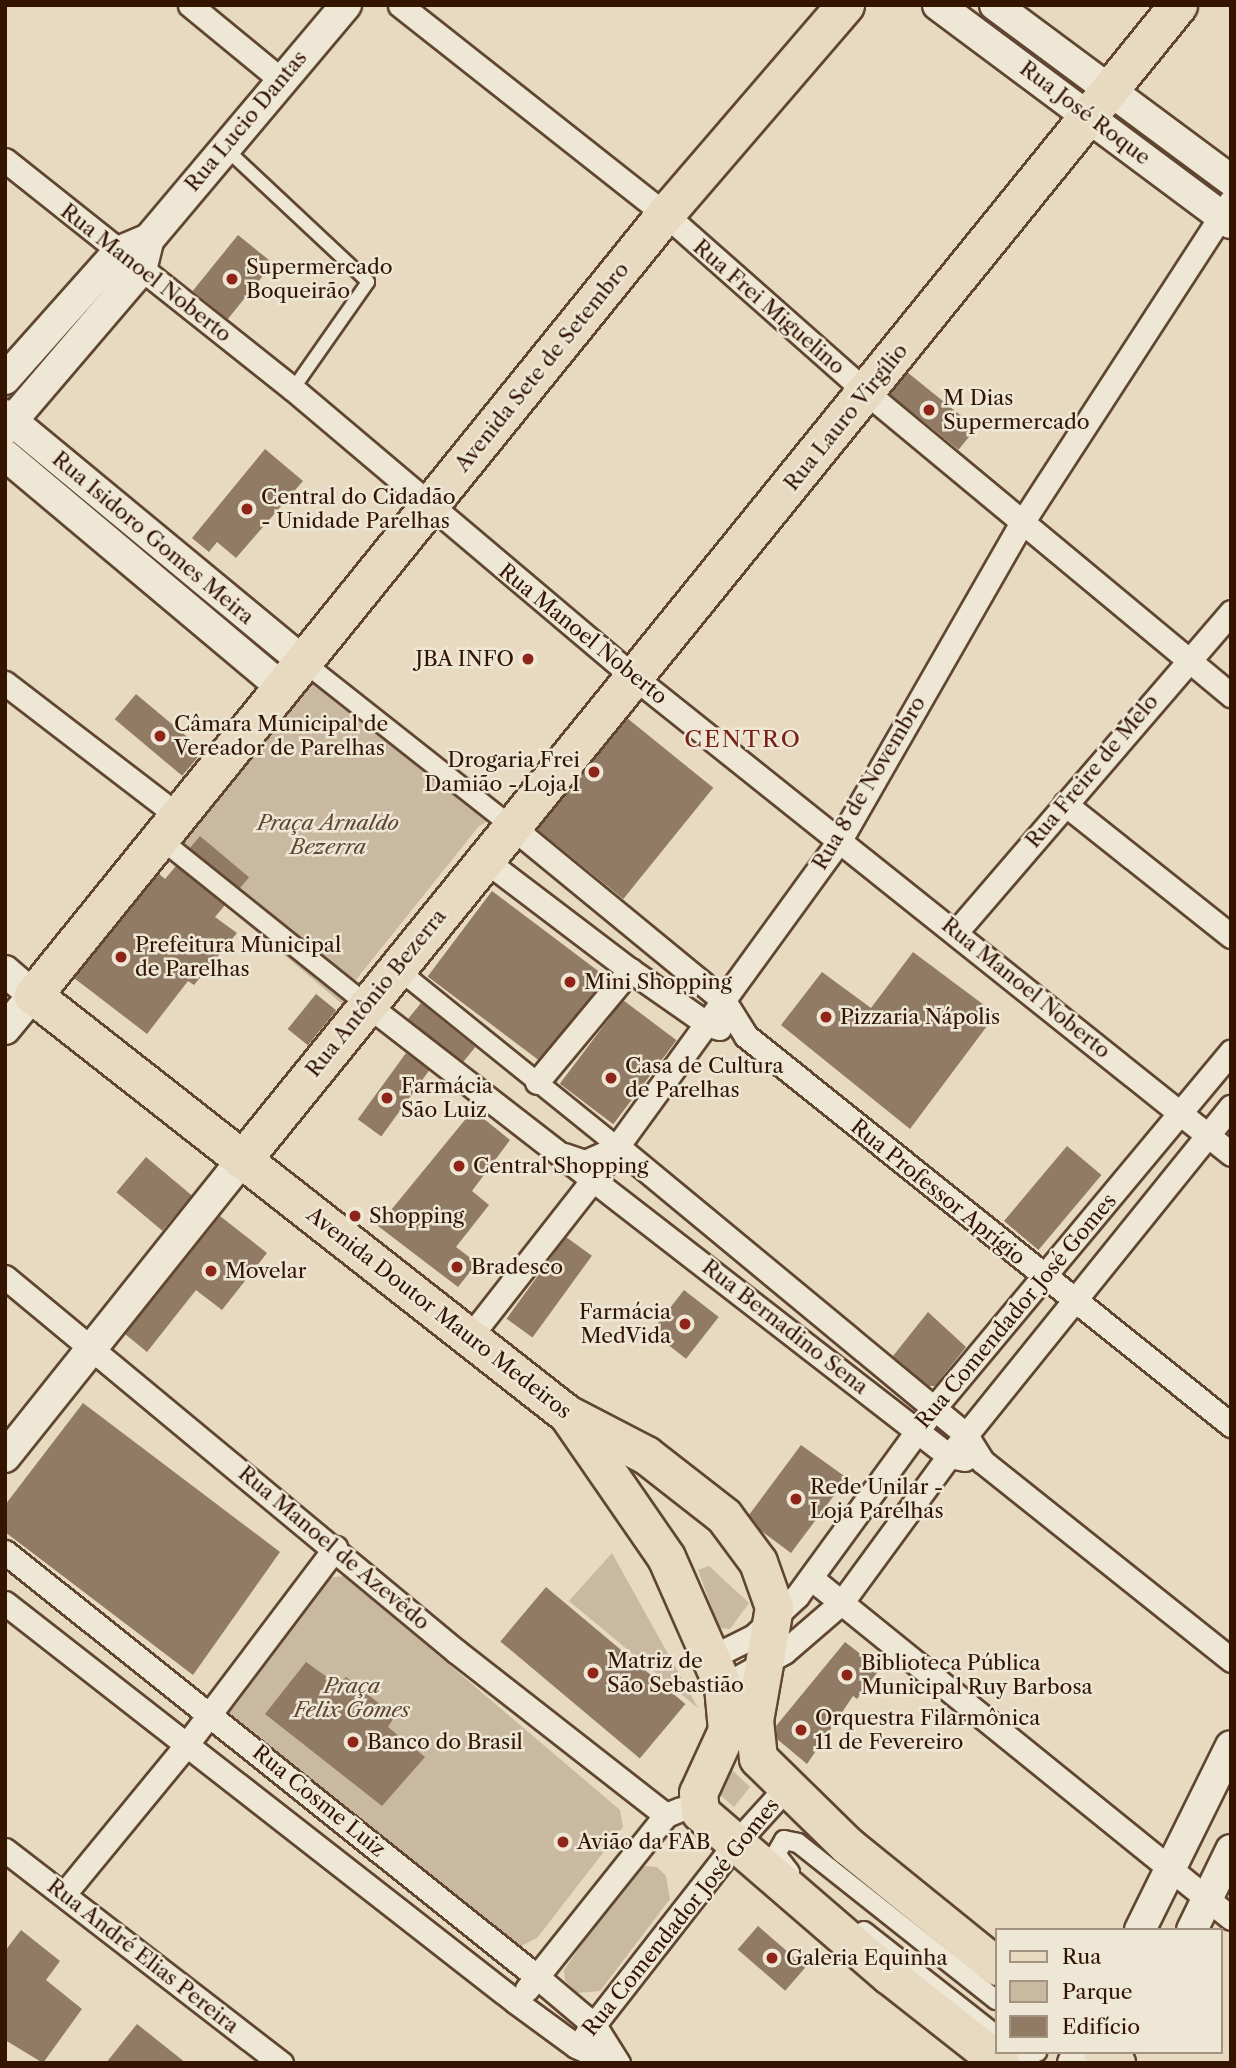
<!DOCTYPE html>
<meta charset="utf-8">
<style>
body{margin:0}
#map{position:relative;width:1236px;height:2068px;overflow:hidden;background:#e7dac0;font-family:"Libre Caslon Text",serif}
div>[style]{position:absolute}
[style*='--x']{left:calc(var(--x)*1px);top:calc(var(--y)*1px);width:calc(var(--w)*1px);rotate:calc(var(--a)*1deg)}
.green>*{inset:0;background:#c8b9a0}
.stream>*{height:9px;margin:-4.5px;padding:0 4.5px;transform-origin:4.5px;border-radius:4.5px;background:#aa977f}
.building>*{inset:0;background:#917b64;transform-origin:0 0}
.roads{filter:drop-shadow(2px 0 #604631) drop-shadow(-2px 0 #604631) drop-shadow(0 2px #604631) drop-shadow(0 -2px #604631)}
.service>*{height:12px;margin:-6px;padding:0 6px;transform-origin:6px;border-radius:6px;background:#efe7d6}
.pedestrian>*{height:18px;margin:-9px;padding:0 9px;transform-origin:9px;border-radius:9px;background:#efe7d6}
.minor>*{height:23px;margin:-11.5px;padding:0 11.5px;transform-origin:11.5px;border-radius:11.5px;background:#efe7d6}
.tertiary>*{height:30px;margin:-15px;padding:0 15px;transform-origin:15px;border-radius:15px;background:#efe7d6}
.primary>*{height:37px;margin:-18.5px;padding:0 18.5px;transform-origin:18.5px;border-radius:18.5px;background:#e7dac0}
.dots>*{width:19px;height:19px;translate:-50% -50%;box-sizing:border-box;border:4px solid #efe7d6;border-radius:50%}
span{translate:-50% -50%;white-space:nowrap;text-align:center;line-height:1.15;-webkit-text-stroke:5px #efe7d6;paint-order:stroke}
.street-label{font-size:21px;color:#331501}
.poi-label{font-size:21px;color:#331501}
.left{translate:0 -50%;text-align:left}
.right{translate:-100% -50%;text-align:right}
.park-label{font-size:21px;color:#604631;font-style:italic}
.neighbourhood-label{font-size:23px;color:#7a1f14;letter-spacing:2px}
.frame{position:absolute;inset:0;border:7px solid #331501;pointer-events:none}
.legend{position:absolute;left:995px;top:1928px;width:228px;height:126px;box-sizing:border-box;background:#efe7d6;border:2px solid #a49381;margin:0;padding:9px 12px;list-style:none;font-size:21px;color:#331501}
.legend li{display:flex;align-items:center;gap:14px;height:35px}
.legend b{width:35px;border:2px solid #a49381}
</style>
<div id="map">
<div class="green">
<i style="clip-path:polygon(309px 658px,503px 813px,479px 826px,355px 981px,347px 1008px,158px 849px)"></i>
<i style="clip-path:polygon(612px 1553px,698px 1708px,569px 1601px)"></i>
<i style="clip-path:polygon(709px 1566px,749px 1603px,730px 1629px,719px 1628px,698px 1570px)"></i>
<i style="clip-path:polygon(345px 1576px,620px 1810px,623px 1827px,537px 1938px,519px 1947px,226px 1710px,326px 1578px)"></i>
<i style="clip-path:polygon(732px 1770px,750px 1787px,734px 1807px,718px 1793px,718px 1783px)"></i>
<i style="clip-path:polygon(645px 1866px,657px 1867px,666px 1876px,670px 1899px,600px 1991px,577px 1993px,565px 1980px,564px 1970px,632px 1872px)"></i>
</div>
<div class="stream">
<i style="--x:5;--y:403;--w:59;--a:-49.8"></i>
</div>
<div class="building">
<i style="left:238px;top:235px;width:45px;height:72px;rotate:39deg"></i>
<i style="left:907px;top:372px;width:89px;height:28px;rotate:39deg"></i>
<i style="clip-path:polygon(265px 449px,303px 481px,236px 558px,217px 542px,209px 552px,192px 538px)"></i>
<i style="left:136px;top:694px;width:88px;height:33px;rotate:40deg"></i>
<i style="left:627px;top:718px;width:111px;height:143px;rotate:39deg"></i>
<i style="left:200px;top:836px;width:64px;height:16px;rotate:40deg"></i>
<i style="clip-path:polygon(176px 866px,225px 905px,215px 917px,237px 933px,194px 985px,188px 981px,147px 1034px,74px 978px,158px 873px,165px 879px)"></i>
<i style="left:492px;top:891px;width:143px;height:107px;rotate:37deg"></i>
<i style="clip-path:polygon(913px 952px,996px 1014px,910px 1129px,781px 1025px,822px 972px,871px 1008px)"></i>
<i style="left:316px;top:994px;width:26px;height:45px;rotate:39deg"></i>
<i style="left:623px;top:1000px;width:67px;height:105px;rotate:37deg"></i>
<i style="left:421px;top:1003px;width:70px;height:21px;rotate:39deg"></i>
<i style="left:406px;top:1053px;width:29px;height:82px;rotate:36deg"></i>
<i style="clip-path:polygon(473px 1110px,510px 1140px,472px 1191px,489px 1205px,456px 1247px,477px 1263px,458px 1287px,378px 1226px)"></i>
<i style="left:1067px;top:1146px;width:45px;height:98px;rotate:40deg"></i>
<i style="left:146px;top:1157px;width:60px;height:46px;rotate:40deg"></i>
<i style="clip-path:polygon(220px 1216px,267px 1253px,222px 1310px,196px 1290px,147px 1352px,125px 1334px)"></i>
<i style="left:566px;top:1237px;width:32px;height:101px;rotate:36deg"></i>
<i style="left:684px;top:1290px;width:44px;height:53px;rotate:38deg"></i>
<i style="clip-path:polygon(928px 1312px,966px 1347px,935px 1386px,928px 1386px,893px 1356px)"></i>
<i style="clip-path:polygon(83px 1403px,280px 1552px,193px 1675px,5px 1532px,5px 1505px)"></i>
<i style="clip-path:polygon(801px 1445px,847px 1478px,791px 1553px,760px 1530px,749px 1515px)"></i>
<i style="left:546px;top:1587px;width:182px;height:71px;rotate:40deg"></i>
<i style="clip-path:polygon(845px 1642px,880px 1669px,857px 1699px,853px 1696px,807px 1764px,777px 1739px,776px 1726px)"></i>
<i style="clip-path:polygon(306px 1662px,338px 1685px,346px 1677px,395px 1716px,388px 1727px,425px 1757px,382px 1806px,265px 1714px)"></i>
<i style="left:758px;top:1926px;width:63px;height:31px;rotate:41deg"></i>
<i style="clip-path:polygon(21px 1930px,60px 1961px,46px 1980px,82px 2009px,43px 2063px,5px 2040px,5px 1951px)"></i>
<i style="clip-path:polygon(137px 2024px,186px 2063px,106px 2063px)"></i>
</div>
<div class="roads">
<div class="service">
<i style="--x:225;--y:148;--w:196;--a:43.1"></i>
<i style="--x:368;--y:282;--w:131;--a:125"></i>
</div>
<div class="pedestrian">
<i style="--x:301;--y:660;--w:268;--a:38.3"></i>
<i style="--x:159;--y:838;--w:264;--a:38.7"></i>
<i style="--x:395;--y:967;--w:285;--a:38.9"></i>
<i style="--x:565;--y:1153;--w:21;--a:19"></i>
<i style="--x:585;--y:1160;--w:35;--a:-24"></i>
<i style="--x:790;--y:1872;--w:23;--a:-128"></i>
<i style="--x:776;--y:1854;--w:16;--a:-60"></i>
<i style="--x:784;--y:1840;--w:14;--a:12"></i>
<i style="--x:798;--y:1843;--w:253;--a:38.4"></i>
<i style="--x:864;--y:1931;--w:168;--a:38.2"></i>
<i style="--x:1018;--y:2052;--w:6;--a:39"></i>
<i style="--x:1023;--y:2056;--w:15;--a:-16"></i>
</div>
<div class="minor">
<i style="--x:190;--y:5;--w:115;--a:39.4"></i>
<i style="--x:400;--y:5;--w:337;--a:38.3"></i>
<i style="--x:665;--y:214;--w:270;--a:41.5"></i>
<i style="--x:867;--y:393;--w:473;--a:39.7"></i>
<i style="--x:5;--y:160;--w:368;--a:38.5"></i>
<i style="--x:293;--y:389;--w:446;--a:40.2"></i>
<i style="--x:634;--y:677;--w:764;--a:38.62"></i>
<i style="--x:5;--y:683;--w:217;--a:37.5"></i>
<i style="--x:1065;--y:804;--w:212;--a:38.5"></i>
<i style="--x:511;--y:826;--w:276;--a:39.4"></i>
<i style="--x:724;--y:1001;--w:41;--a:57.8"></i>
<i style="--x:746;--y:1036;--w:622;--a:38.73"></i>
<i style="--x:485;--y:860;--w:182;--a:37.2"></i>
<i style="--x:630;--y:970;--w:94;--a:35"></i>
<i style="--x:707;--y:1024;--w:13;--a:18"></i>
<i style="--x:956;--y:932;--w:422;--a:-49.3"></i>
<i style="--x:365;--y:1003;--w:739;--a:37.8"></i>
<i style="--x:949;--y:1456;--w:16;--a:11"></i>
<i style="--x:537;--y:1082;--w:146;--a:-50.3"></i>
<i style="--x:617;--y:1146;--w:453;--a:39.6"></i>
<i style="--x:966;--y:1435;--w:31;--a:58"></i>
<i style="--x:982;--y:1461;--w:319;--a:38.6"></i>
<i style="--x:5;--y:1277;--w:587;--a:39.68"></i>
<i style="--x:457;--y:1652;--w:265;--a:38"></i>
<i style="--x:468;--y:1339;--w:206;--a:-51.9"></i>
<i style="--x:595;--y:1177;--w:417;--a:-54"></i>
<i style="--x:840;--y:840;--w:368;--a:-60.2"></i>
<i style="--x:1023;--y:521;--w:382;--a:-57"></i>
<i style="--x:5;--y:1552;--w:680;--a:38.61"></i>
<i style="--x:536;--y:1976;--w:76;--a:40.2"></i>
<i style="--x:594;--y:2025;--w:45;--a:57.7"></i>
<i style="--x:811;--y:1578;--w:540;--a:38.99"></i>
<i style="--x:5;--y:1603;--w:648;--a:37.98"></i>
<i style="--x:516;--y:2002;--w:74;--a:36.3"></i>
<i style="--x:576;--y:2046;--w:40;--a:25"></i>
<i style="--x:712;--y:1657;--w:47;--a:-26.6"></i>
<i style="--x:754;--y:1636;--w:59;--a:-42.9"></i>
<i style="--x:797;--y:1596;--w:233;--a:-53.9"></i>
<i style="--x:934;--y:1408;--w:464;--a:-50.2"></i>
<i style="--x:723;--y:1686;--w:70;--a:-29.1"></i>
<i style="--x:784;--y:1652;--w:77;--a:-40.8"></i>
<i style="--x:842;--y:1602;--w:181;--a:-53.8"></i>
<i style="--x:949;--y:1456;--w:449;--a:-51.1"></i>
<i style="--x:5;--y:1850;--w:349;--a:37.7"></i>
<i style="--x:64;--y:1894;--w:194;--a:-50.6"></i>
<i style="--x:187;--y:1744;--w:246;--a:-52.9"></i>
<i style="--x:527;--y:1989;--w:223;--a:-51.4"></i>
<i style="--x:666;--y:1815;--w:16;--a:-22"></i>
<i style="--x:585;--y:2036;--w:244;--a:-52"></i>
<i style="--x:735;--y:1844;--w:76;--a:-47.7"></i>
</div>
<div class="tertiary">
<i style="--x:938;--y:5;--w:365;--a:36.7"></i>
<i style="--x:995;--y:5;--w:294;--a:36.6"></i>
<i style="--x:5;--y:379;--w:170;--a:-48.3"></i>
<i style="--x:118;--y:252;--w:34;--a:-23"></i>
<i style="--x:5;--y:415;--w:384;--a:39.6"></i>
<i style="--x:5;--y:429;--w:209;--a:-49.5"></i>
<i style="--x:141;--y:270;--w:32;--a:-76"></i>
<i style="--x:149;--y:239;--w:306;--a:-49.9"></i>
<i style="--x:5;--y:455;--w:359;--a:40"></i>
<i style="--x:5;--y:971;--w:37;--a:41"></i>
<i style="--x:33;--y:995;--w:44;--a:129.5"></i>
<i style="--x:5;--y:1457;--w:380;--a:-51.4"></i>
<i style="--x:1140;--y:1930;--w:205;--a:-63.7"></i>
<i style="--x:1192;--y:1930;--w:89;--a:-64"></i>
<i style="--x:1073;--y:2063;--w:12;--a:-66"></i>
</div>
<div class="primary">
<i style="--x:845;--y:5;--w:276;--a:130.7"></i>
<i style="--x:665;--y:214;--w:1005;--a:128.98"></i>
<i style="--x:33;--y:995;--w:679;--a:38.12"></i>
<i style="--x:567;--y:1414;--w:89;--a:27.4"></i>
<i style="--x:646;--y:1455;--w:99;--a:38"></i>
<i style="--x:724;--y:1516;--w:57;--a:53.5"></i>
<i style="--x:758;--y:1562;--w:48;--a:70.4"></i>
<i style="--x:774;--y:1607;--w:115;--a:100"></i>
<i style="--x:754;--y:1720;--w:38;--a:84"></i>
<i style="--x:758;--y:1758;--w:126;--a:44.4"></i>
<i style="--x:848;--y:1846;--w:191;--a:39"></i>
<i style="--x:242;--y:1160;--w:1487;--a:-50.98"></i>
<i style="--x:570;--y:1418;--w:169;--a:55.4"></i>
<i style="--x:666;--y:1557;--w:141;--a:66.2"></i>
<i style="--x:723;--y:1686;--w:44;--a:84.8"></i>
<i style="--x:727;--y:1730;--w:69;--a:114.7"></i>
<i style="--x:698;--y:1793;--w:19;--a:84"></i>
<i style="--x:700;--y:1812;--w:250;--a:40.8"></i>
<i style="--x:889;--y:1975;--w:142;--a:38.2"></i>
<i style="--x:1102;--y:2052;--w:18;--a:38"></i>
</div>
</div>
<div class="dots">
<i style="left:232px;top:279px;background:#8f2418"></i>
<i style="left:929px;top:410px;background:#8f2418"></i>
<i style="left:247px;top:509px;background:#8f2418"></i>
<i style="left:528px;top:659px;background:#8f2418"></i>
<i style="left:160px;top:736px;background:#8f2418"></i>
<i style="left:594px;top:772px;background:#8f2418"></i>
<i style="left:121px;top:957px;background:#8f2418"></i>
<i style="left:570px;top:982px;background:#8f2418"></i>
<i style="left:826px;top:1017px;background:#8f2418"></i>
<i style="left:611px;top:1078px;background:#8f2418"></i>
<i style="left:387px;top:1098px;background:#8f2418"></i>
<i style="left:459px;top:1166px;background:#8f2418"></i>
<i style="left:355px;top:1216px;background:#8f2418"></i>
<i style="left:457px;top:1267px;background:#8f2418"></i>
<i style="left:211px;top:1271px;background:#8f2418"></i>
<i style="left:685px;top:1324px;background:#8f2418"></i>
<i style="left:796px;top:1499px;background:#8f2418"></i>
<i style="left:593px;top:1673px;background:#8f2418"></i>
<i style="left:847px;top:1675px;background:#8f2418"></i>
<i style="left:801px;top:1730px;background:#8f2418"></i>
<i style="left:353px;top:1742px;background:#8f2418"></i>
<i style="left:563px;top:1842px;background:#8f2418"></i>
<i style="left:772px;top:1958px;background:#8f2418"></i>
</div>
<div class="street-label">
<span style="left:1085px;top:113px;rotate:37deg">Rua José Roque</span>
<span style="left:246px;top:121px;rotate:-50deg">Rua Lucio Dantas</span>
<span style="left:146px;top:273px;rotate:38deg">Rua Manoel Noberto</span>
<span style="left:769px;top:307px;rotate:41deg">Rua Frei Miguelino</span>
<span style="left:542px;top:367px;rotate:-51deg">Avenida Sete de Setembro</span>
<span style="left:846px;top:417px;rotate:-51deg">Rua Lauro Virgílio</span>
<span style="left:153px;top:538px;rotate:40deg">Rua Isidoro Gomes Meira</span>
<span style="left:583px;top:634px;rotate:39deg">Rua Manoel Noberto</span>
<span style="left:1092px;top:771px;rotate:-50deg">Rua Freire de Melo</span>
<span style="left:869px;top:783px;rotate:-59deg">Rua 8 de Novembro</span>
<span style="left:1026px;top:988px;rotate:39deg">Rua Manoel Noberto</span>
<span style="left:376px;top:993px;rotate:-51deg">Rua Antônio Bezerra</span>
<span style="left:938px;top:1192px;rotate:39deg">Rua Professor Aprígio</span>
<span style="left:1016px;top:1311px;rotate:-50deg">Rua Comendador José Gomes</span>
<span style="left:439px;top:1313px;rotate:38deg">Avenida Doutor Mauro Medeiros</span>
<span style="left:785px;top:1327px;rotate:38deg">Rua Bernadino Sena</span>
<span style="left:334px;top:1548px;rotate:40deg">Rua Manoel de Azevêdo</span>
<span style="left:319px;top:1801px;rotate:39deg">Rua Cosme Luiz</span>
<span style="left:681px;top:1917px;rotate:-51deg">Rua Comendador José Gomes</span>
<span style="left:143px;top:1956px;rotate:38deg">Rua André Elias Pereira</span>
</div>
<div class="poi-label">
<span class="left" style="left:246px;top:279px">Supermercado<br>Boqueirão</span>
<span class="left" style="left:943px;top:410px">M Dias<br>Supermercado</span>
<span class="left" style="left:261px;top:509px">Central do Cidadão<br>- Unidade Parelhas</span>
<span class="right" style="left:514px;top:659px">JBA INFO</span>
<span class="left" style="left:174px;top:736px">Câmara Municipal de<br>Vereador de Parelhas</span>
<span class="right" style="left:580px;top:772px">Drogaria Frei<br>Damião - Loja I</span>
<span class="left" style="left:135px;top:957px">Prefeitura Municipal<br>de Parelhas</span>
<span class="left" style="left:584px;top:982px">Mini Shopping</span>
<span class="left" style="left:840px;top:1017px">Pizzaria Nápolis</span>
<span class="left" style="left:625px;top:1078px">Casa de Cultura<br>de Parelhas</span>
<span class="left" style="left:401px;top:1098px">Farmácia<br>São Luiz</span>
<span class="left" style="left:473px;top:1166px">Central Shopping</span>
<span class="left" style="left:369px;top:1216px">Shopping</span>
<span class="left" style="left:471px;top:1267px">Bradesco</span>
<span class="left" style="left:225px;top:1271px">Movelar</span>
<span class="right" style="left:671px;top:1324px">Farmácia<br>MedVida</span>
<span class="left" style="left:810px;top:1499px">Rede Unilar -<br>Loja Parelhas</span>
<span class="left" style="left:607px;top:1673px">Matriz de<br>São Sebastião</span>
<span class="left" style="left:861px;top:1675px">Biblioteca Pública<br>Municipal Ruy Barbosa</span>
<span class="left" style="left:815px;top:1730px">Orquestra Filarmônica<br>11 de Fevereiro</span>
<span class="left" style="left:367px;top:1742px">Banco do Brasil</span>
<span class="left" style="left:577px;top:1842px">Avião da FAB</span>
<span class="left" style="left:786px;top:1958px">Galeria Equinha</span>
</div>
<div class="park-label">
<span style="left:328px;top:835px">Praça Arnaldo<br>Bezerra</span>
<span style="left:352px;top:1698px">Praça<br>Felix Gomes</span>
</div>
<div class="neighbourhood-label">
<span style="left:743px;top:739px">CENTRO</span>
</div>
<div class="frame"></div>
<ul class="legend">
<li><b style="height:9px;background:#e7dac0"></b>Rua</li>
<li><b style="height:19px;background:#c8b9a0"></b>Parque</li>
<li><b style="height:19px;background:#917b64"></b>Edifício</li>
</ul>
</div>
